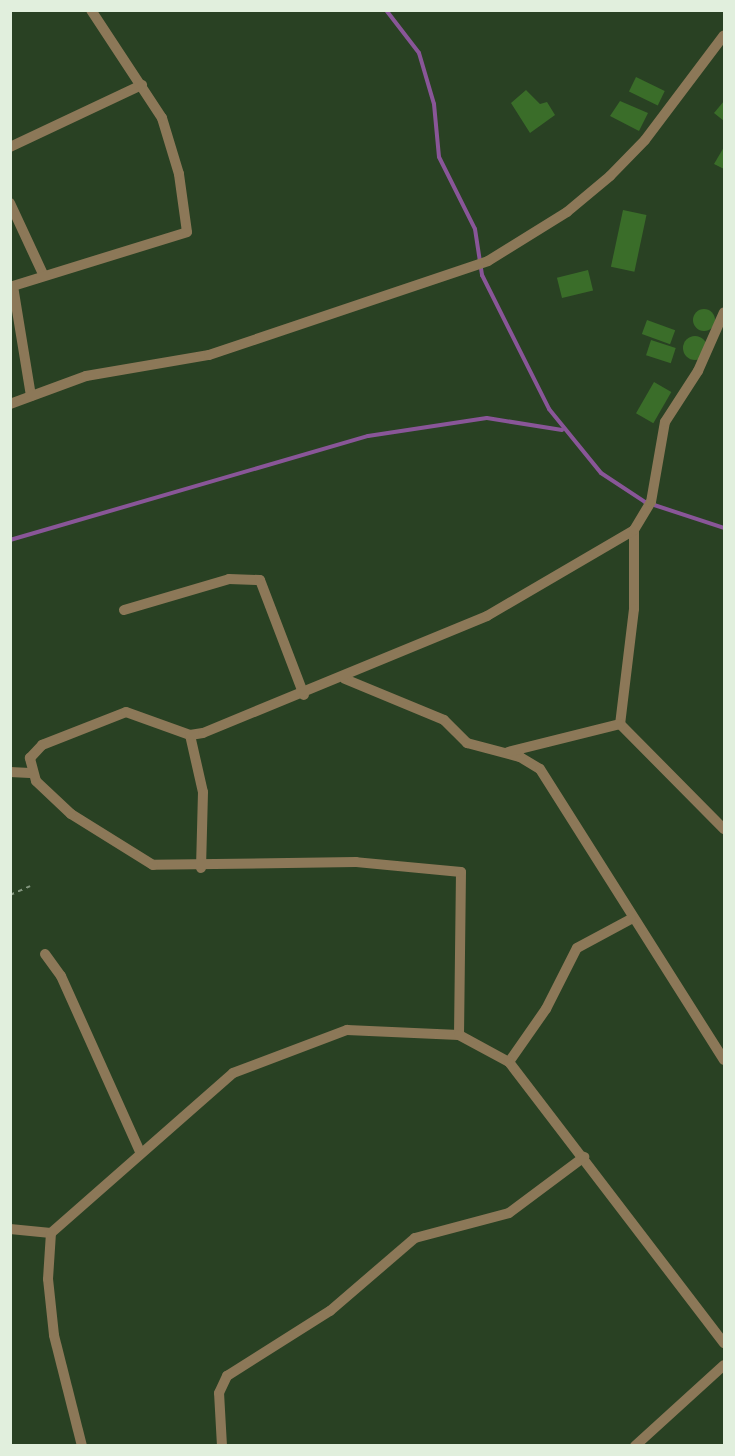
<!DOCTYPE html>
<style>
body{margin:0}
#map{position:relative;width:735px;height:1456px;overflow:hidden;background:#294123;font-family:"Roboto Condensed",sans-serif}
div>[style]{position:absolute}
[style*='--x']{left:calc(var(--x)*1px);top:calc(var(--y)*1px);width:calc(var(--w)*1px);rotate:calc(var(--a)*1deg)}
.stream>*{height:4px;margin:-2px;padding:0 2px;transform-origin:2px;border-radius:2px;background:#895698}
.building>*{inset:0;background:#3a6d29;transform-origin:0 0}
.round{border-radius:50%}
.path>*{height:2px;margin-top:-1px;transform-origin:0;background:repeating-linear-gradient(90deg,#83967e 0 4.5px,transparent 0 9px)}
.minor>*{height:10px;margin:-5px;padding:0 5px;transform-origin:5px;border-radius:5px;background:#8c7858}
span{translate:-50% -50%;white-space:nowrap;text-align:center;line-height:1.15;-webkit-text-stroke:6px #1a2417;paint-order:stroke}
.frame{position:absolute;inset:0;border:12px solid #e1efdd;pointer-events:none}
</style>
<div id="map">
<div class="stream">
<i style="--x:386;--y:10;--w:54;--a:52.5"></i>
<i style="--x:419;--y:53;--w:53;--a:73.6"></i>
<i style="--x:434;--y:104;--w:53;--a:84.6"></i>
<i style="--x:439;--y:157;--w:80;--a:63.4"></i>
<i style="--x:475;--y:229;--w:47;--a:81.3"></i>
<i style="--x:482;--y:275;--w:150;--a:63.4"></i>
<i style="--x:549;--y:409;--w:82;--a:50.9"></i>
<i style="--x:601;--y:473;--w:53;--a:33.4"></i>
<i style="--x:645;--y:502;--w:83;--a:18.2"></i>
<i style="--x:10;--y:540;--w:373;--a:-16.2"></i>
<i style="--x:368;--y:436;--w:120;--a:-8.6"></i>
<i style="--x:487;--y:418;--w:76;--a:9.1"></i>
</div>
<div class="building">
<i style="left:636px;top:77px;width:32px;height:16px;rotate:26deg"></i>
<i style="clip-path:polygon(526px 90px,540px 104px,547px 102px,555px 115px,530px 133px,511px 103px)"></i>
<i style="clip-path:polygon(620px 101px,648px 113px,639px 131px,610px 116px)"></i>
<i style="clip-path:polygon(724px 101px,724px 121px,714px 113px)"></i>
<i style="clip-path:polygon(724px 147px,724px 169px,714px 164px)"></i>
<i style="left:623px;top:210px;width:24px;height:58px;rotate:12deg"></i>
<i style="left:588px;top:270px;width:21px;height:32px;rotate:76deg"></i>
<i class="round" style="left:693px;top:309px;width:22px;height:22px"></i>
<i style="left:647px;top:320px;width:30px;height:15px;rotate:20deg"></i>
<i class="round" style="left:683px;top:336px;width:24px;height:24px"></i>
<i style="left:651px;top:340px;width:26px;height:16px;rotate:18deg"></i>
<i style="left:654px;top:382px;width:20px;height:36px;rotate:30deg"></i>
</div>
<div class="path">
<i style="--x:10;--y:895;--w:22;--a:-24"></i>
</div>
<div class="minor">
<i style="--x:10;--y:147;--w:146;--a:-25.2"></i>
<i style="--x:10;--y:203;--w:78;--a:65.1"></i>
<i style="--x:31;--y:396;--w:111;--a:-99.3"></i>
<i style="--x:13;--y:286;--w:182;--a:-17.2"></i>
<i style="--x:187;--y:232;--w:59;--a:-97.9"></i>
<i style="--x:179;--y:174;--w:59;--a:-106.9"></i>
<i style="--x:162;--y:118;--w:129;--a:-123.3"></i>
<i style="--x:10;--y:404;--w:81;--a:-20.2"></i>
<i style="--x:86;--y:376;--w:125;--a:-9.7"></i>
<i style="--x:209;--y:355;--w:294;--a:-18.6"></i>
<i style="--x:488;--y:261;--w:93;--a:-31.8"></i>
<i style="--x:567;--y:212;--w:56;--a:-39.9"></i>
<i style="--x:610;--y:176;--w:50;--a:-45.8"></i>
<i style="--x:645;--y:140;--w:131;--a:-53"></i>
<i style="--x:634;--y:530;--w:79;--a:90"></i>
<i style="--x:634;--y:609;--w:116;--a:96.9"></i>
<i style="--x:620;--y:724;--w:148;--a:45.3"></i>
<i style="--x:124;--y:610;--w:109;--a:-16.4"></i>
<i style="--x:229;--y:579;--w:31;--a:2"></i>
<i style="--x:260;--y:580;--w:123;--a:69.1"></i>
<i style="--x:345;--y:679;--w:107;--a:22.5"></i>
<i style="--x:444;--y:720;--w:33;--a:45"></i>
<i style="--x:467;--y:743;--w:55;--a:14.8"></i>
<i style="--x:520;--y:757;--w:23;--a:31"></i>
<i style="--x:540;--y:769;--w:344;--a:57.7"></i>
<i style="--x:190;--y:735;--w:58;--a:77.2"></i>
<i style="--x:203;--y:792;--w:76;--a:91.5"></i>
<i style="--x:508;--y:752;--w:115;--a:-14"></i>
<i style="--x:10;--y:772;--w:20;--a:3"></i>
<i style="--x:45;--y:954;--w:27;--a:54"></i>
<i style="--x:61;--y:976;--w:193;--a:65.8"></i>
<i style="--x:459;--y:1035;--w:163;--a:-89.3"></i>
<i style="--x:461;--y:872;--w:105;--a:-174.6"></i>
<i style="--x:356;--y:862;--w:203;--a:179.2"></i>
<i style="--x:153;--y:865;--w:97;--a:-148.1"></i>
<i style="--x:71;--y:814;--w:48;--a:-136.7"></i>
<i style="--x:36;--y:781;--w:24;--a:-105"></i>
<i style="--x:30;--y:758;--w:18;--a:-47"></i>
<i style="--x:42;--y:745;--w:90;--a:-21.4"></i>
<i style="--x:126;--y:712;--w:68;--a:19.8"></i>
<i style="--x:190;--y:735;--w:13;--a:-9"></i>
<i style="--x:203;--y:733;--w:307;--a:-22.4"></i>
<i style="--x:487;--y:616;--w:170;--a:-30.3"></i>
<i style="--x:634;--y:530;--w:33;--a:-59"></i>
<i style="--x:651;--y:502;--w:81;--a:-80.1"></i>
<i style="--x:665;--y:422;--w:61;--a:-57.1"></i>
<i style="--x:698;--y:371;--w:64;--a:-66.2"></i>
<i style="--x:509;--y:1062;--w:65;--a:-55.1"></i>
<i style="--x:546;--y:1009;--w:68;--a:-63.1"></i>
<i style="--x:577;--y:948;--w:61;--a:-28.2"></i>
<i style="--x:10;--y:1229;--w:41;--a:5.6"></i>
<i style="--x:82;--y:1446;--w:114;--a:-104.2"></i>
<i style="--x:54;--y:1335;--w:56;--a:-96.1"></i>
<i style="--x:48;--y:1279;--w:46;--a:-86.3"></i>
<i style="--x:51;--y:1233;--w:242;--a:-41.3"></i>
<i style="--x:233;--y:1073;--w:122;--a:-20.7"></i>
<i style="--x:347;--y:1030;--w:112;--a:2.6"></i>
<i style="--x:459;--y:1035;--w:57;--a:28.4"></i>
<i style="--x:509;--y:1062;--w:354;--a:52.6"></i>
<i style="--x:222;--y:1446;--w:53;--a:-93.2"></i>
<i style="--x:219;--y:1393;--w:19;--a:-65"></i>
<i style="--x:227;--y:1376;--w:122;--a:-32.3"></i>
<i style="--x:330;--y:1311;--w:112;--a:-40.7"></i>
<i style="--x:415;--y:1238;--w:97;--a:-14.9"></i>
<i style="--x:509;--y:1213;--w:94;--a:-36.7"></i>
<i style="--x:635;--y:1446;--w:120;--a:-42.3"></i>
</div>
<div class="frame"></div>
</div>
